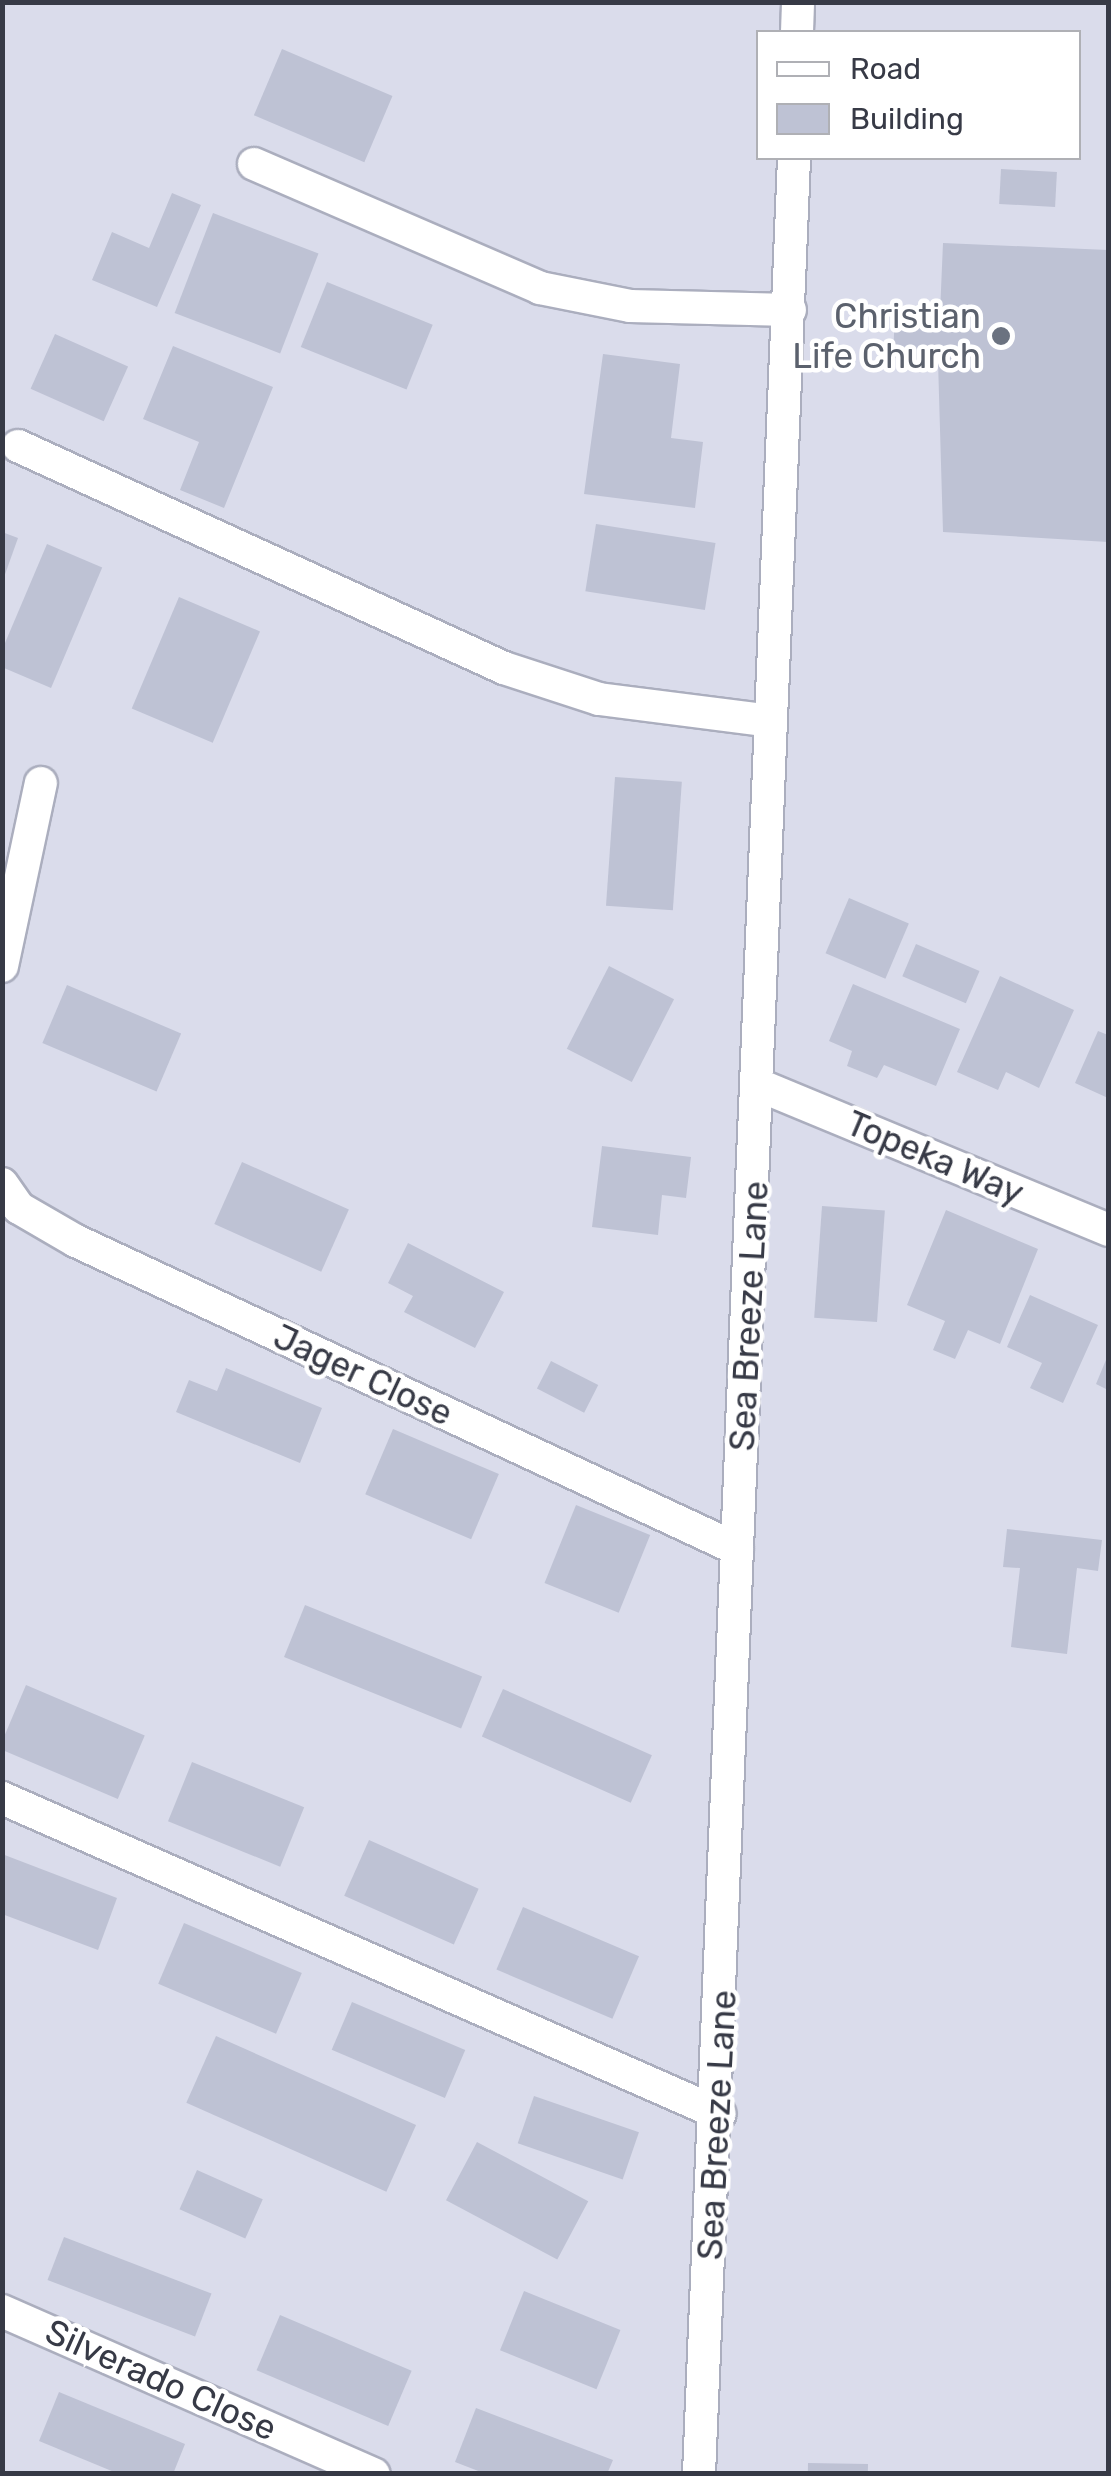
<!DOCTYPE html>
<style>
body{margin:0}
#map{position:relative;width:1111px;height:2476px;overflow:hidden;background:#e8e9f3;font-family:Rubik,sans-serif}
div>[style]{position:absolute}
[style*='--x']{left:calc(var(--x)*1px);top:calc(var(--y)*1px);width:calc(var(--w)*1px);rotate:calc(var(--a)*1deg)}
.residential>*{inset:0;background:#dadceb}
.building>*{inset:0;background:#bec2d4;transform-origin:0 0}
.roads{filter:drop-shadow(2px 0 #abaebe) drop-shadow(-2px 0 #abaebe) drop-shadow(0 2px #abaebe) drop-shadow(0 -2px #abaebe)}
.minor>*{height:32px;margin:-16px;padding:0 16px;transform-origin:16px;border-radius:16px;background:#fff}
.dots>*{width:28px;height:28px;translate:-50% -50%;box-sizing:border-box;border:5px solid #fff;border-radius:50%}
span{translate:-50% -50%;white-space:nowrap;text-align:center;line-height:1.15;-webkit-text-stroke:9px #fff;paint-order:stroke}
.worship-label{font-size:35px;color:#5b616d}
.right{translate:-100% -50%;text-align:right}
.street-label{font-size:35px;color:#373a46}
.frame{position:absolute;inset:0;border:5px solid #373a46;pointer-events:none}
.legend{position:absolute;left:756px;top:30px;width:325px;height:130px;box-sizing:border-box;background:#fff;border:2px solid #afb0b5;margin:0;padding:12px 18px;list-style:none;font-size:30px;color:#373a46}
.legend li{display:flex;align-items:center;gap:20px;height:50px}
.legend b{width:50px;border:2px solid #afb0b5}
</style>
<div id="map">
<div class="residential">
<i style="clip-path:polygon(evenodd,3px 3px,1108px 3px,1108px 2473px,3px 2473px,3px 3px,758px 32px,1078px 32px,1078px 158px,758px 158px,758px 32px)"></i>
</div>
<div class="building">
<i style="left:282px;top:49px;width:120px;height:72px;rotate:23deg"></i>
<i style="left:1001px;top:169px;width:56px;height:35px;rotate:3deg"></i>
<i style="clip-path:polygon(172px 193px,201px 205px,157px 307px,92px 280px,112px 232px,149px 248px)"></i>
<i style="left:213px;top:213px;width:113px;height:107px;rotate:21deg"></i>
<i style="clip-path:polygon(943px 243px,1108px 250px,1108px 542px,943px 532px,938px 361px,893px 358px,895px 311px,940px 313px)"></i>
<i style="left:327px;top:282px;width:114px;height:70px;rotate:22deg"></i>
<i style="left:55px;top:334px;width:80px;height:60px;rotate:24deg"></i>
<i style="clip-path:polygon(173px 346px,273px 387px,224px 508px,180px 490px,199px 442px,143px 419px)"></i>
<i style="clip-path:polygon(603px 354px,680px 364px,671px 438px,703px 442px,695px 508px,584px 494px)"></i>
<i style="left:596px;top:524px;width:121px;height:68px;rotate:9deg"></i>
<i style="clip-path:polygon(2px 532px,18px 538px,3px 580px,2px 579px)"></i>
<i style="left:47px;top:544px;width:60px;height:131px;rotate:23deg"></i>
<i style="left:179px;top:597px;width:88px;height:121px;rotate:23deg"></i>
<i style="left:615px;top:777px;width:67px;height:129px;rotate:4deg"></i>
<i style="left:849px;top:898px;width:65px;height:60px;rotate:23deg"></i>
<i style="left:916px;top:944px;width:69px;height:35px;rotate:23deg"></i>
<i style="left:609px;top:966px;width:73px;height:93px;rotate:27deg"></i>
<i style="clip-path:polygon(1000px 976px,1074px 1010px,1039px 1088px,1006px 1072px,998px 1090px,957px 1072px)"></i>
<i style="clip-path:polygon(853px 984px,960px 1029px,936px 1086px,884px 1065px,877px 1078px,847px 1066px,852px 1051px,829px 1041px)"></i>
<i style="left:67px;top:985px;width:124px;height:63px;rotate:23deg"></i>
<i style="clip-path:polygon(1098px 1031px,1108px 1035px,1108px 1098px,1075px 1083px)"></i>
<i style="clip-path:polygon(602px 1146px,691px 1157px,686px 1198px,662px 1195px,658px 1235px,592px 1227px)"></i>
<i style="left:242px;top:1162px;width:117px;height:68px;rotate:24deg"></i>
<i style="left:822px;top:1206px;width:63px;height:112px;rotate:4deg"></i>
<i style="clip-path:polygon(946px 1210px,1038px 1249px,1000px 1344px,968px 1330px,955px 1359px,933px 1350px,945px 1321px,907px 1305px)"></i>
<i style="clip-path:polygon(408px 1243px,504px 1292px,475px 1348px,404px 1312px,413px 1296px,388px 1283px)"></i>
<i style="clip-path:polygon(1030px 1295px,1098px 1325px,1063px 1403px,1030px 1388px,1042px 1363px,1007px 1347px)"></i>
<i style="clip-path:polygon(1108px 1355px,1108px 1390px,1096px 1384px)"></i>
<i style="left:551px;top:1361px;width:53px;height:31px;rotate:27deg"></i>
<i style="clip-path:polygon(226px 1368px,322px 1408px,300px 1463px,176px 1412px,189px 1380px,217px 1391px)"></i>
<i style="left:393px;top:1429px;width:115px;height:71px;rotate:23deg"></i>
<i style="left:576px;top:1505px;width:80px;height:84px;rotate:22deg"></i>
<i style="clip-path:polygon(1007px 1529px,1102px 1540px,1098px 1571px,1077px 1568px,1067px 1654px,1011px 1647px,1020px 1568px,1003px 1567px)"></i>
<i style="left:305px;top:1605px;width:191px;height:56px;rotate:22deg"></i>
<i style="left:26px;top:1685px;width:129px;height:69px;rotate:23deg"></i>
<i style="left:503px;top:1689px;width:163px;height:52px;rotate:24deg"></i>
<i style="left:192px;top:1762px;width:121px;height:64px;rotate:22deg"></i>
<i style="left:369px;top:1840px;width:120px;height:61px;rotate:24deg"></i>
<i style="clip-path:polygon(2px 1854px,117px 1898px,98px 1950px,2px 1914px)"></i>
<i style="left:523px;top:1907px;width:126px;height:68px;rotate:23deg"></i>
<i style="left:184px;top:1923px;width:128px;height:66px;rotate:23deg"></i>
<i style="left:352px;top:2002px;width:123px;height:52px;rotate:23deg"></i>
<i style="left:216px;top:2036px;width:219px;height:73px;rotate:24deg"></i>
<i style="left:534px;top:2096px;width:111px;height:50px;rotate:19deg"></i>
<i style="left:477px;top:2142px;width:126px;height:66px;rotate:28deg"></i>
<i style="left:197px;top:2170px;width:72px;height:43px;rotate:24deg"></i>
<i style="left:64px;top:2237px;width:158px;height:46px;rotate:21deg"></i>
<i style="left:524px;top:2291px;width:104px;height:64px;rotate:22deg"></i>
<i style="left:280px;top:2315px;width:143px;height:60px;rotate:23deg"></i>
<i style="clip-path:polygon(59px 2392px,185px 2444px,173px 2474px,119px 2474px,39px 2441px)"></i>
<i style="clip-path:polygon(476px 2408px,613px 2460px,607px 2474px,486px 2474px,455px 2462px)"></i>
<i style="left:808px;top:2463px;width:60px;height:11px;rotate:1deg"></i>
</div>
<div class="roads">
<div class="minor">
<i style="--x:797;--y:32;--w:30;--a:-88"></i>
<i style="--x:254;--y:164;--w:312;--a:23.4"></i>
<i style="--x:540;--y:288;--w:92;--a:11.3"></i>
<i style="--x:630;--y:306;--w:160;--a:1.4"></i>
<i style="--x:18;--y:446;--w:534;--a:24.55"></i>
<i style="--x:504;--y:668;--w:100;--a:18.1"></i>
<i style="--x:599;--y:699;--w:173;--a:7.3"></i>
<i style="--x:2;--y:966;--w:187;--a:-78"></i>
<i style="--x:761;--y:1086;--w:376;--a:22.5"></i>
<i style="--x:2;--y:1184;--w:29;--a:55"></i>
<i style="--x:19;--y:1208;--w:66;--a:30.1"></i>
<i style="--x:76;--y:1241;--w:729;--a:24.98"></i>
<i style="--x:2;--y:1798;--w:784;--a:23.75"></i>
<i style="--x:2;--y:2311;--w:406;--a:23.7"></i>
<i style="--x:699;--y:2474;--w:2318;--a:-87.65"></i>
</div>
</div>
<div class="dots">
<i style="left:1001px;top:336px;background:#6b7280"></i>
</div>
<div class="worship-label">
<span class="right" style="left:981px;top:336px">Christian<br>Life Church</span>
</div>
<div class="street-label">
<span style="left:935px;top:1158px;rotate:23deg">Topeka Way</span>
<span style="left:749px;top:1316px;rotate:-87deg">Sea Breeze Lane</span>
<span style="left:363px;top:1375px;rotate:25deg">Jager Close</span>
<span style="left:717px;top:2125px;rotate:-87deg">Sea Breeze Lane</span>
<span style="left:161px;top:2380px;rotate:24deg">Silverado Close</span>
</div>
<div class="frame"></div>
<ul class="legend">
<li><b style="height:12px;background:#fff"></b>Road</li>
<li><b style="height:28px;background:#bec2d4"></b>Building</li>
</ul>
</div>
